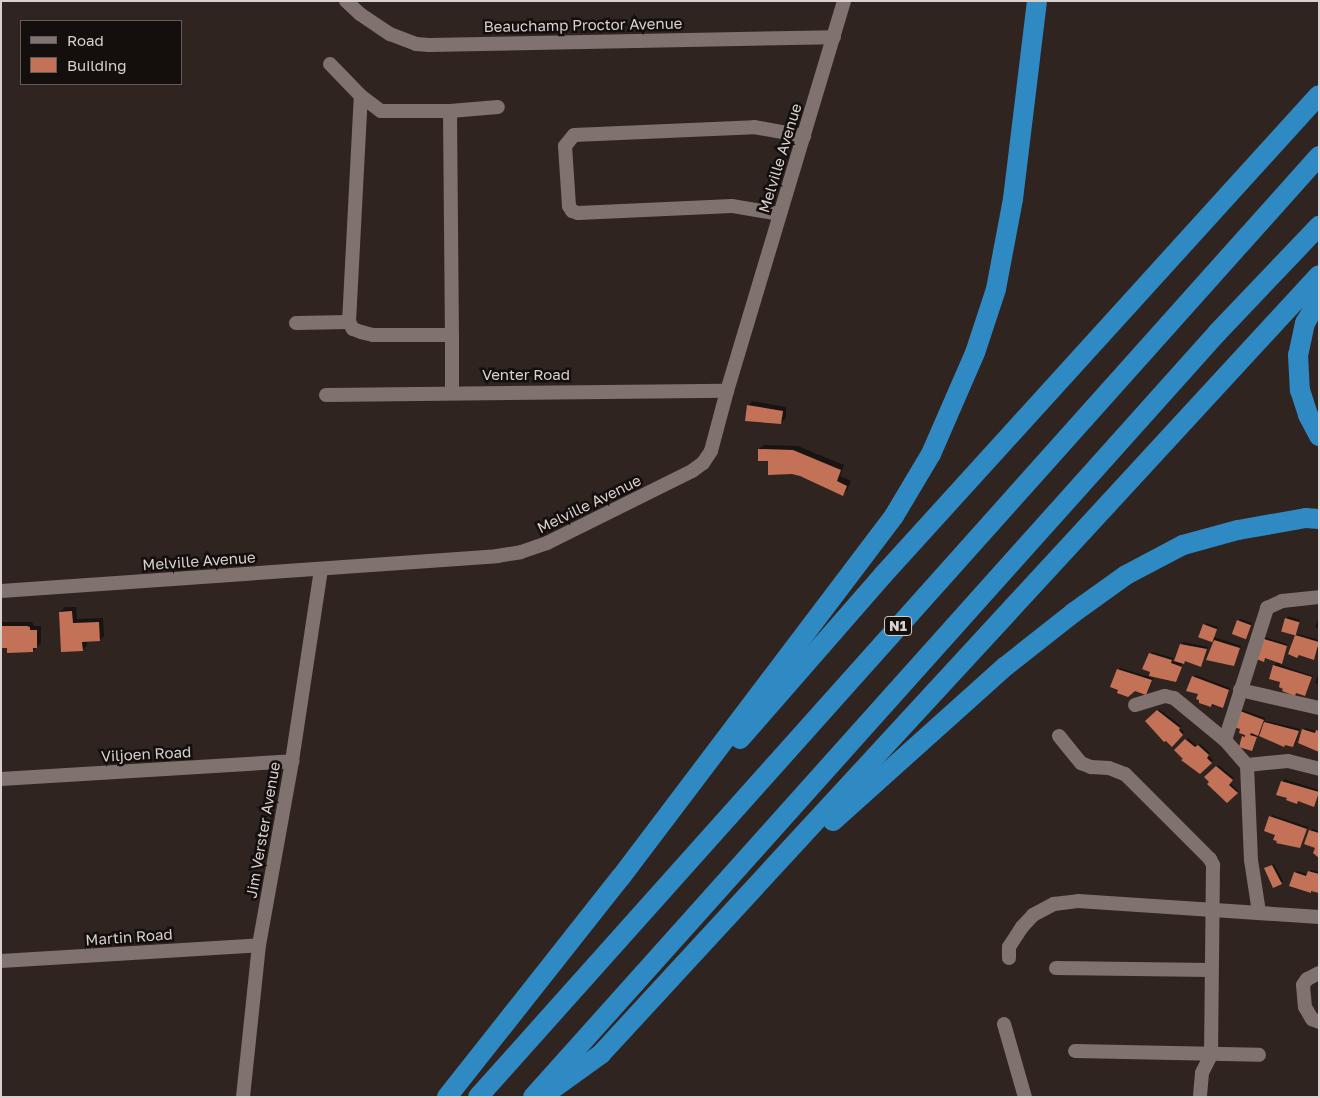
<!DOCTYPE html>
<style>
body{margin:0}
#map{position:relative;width:1320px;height:1098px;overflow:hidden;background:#302421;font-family:"Golos Text",sans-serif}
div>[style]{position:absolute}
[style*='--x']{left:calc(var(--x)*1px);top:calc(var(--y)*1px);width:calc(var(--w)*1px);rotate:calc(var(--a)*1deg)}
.shadow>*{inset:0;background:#0007}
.building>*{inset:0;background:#c37258;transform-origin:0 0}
.minor>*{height:14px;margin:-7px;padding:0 7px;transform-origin:7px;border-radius:7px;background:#80726e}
.highway>*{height:20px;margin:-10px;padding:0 10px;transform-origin:10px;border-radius:10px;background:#2f8ac4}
span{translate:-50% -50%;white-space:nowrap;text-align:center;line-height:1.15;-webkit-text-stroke:5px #140f0d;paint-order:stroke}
.shield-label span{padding:1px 4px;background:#140f0d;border:1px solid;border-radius:4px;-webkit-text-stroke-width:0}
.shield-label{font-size:14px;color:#d8d1ce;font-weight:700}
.street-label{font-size:15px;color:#d8d1ce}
.frame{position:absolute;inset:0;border:2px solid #d8d1ce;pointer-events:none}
.legend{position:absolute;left:20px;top:20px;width:162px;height:65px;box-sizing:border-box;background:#140f0d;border:1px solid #625d5a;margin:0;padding:6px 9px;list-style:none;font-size:15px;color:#d8d1ce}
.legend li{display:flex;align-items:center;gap:10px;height:25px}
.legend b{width:25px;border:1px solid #625d5a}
</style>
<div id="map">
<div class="shadow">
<i style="clip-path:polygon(752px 401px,786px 407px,786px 418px,781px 423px,748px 406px)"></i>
<i style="clip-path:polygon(764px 445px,798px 446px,844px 465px,840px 476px,851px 481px,847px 490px,843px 495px,769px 460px,759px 449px)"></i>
<i style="clip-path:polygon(65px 607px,76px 607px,77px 619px,103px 618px,104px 636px,100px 640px,87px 641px,87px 645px,82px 650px,60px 612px)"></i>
<i style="clip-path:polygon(1288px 616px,1300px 620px,1295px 632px,1281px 630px)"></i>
<i style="clip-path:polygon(1319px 617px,1319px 629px,1315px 627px)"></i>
<i style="clip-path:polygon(1240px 619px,1252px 623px,1245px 638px,1238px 621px)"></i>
<i style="clip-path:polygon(1px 622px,32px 622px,34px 626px,41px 626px,41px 643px,33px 651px,1px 647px)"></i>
<i style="clip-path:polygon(1206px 623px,1218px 627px,1214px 637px,1241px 646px,1234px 664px,1214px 642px,1199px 637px)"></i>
<i style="clip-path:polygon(1298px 634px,1319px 640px,1319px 648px,1314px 659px,1300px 654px,1296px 636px)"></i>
<i style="clip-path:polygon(1264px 637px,1287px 644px,1280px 665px,1313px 676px,1305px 695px,1284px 688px,1282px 682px,1270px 678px,1274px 665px,1278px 662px,1266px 658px,1263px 660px)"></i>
<i style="clip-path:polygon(1183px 642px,1208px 647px,1202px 664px,1186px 660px,1182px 664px,1177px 678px,1150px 654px,1152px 652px,1173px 658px,1172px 661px,1175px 662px)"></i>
<i style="clip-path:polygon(1120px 668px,1153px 678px,1148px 692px,1146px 694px,1118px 670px)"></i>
<i style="clip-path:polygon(1319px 671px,1319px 684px,1315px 683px)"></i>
<i style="clip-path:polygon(1195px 675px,1230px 688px,1224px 704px,1211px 706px,1199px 694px,1193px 677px)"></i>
<i style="clip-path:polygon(1159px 709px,1181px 726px,1179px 728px,1184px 732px,1172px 745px,1147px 721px)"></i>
<i style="clip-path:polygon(1243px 710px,1265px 718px,1264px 725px,1267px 721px,1300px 729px,1295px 744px,1293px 746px,1258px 735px,1252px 750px,1243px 737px,1246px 734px,1241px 712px)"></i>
<i style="clip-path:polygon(1305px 728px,1316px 731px,1319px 729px,1319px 750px,1304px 730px)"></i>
<i style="clip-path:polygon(1188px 738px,1197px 746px,1200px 744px,1210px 753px,1208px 755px,1213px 760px,1200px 773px,1176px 750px)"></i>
<i style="clip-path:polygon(1218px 765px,1234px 778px,1230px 783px,1238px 791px,1227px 801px,1205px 777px)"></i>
<i style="clip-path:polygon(1284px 779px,1319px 790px,1315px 804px,1313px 805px,1299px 800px,1297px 803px,1289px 797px,1278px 794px)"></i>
<i style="clip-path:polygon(1272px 815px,1308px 827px,1300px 846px,1270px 817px)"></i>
<i style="clip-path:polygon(1312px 829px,1319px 831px,1319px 856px,1310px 831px)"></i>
<i style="clip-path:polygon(1274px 864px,1283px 881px,1273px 887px,1265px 868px)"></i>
<i style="clip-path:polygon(1311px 870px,1319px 872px,1319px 892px,1312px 890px,1310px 892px,1296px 873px,1297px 871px,1308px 874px)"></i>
</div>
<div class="building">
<i style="clip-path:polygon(747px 405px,783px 411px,781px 424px,745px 421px)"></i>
<i style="clip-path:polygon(758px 449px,793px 450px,841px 470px,837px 481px,847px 486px,843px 496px,800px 476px,792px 474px,768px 475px,768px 461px,758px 461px)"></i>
<i style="clip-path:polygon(72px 611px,73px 623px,99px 622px,100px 641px,82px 642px,83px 651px,61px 652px,59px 612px)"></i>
<i style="left:1285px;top:618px;width:15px;height:14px;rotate:16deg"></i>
<i style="left:1237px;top:620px;width:15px;height:15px;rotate:20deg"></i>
<i style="left:1203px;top:624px;width:15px;height:14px;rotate:20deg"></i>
<i style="clip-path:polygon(1px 626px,27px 626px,30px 627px,30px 630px,37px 630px,37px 648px,33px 648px,33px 652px,7px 653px,7px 648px,1px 648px)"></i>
<i style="clip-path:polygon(1295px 635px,1319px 642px,1314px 660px,1299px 655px,1297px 658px,1288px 654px)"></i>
<i style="clip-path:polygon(1261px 638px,1287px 646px,1282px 664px,1265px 658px,1264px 662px,1254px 658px)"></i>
<i style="clip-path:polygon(1214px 640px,1240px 648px,1234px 666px,1206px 660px)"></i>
<i style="clip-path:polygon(1180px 644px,1207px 649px,1201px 667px,1185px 661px,1184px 664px,1174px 661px)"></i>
<i style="clip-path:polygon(1149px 653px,1172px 660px,1171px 663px,1182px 667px,1176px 682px,1149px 676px,1150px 672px,1142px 669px)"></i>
<i style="clip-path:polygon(1273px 665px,1312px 677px,1305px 696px,1296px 693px,1295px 696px,1282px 691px,1283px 689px,1279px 687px,1280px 682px,1269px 679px)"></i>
<i style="clip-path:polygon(1117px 669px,1152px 680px,1146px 695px,1135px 691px,1128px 697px,1117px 693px,1118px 690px,1110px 687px)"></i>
<i style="clip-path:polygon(1192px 676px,1229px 690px,1223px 708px,1212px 704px,1211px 707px,1199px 703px,1199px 700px,1196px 699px,1198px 694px,1186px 691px)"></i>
<i style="clip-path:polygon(1157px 710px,1180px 728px,1179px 730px,1183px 735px,1172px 747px,1166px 741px,1164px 742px,1145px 721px)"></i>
<i style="clip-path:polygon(1240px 711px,1264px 720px,1258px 736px,1251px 733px,1250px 735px,1257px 737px,1252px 751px,1239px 747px,1242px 736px,1245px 737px,1245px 735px,1239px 733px,1240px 729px,1234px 727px)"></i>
<i style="clip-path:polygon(1264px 722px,1299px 731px,1293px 747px,1285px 745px,1284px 747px,1259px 736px)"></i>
<i style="clip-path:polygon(1302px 729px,1315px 733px,1316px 730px,1319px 731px,1319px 752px,1298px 743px)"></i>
<i style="clip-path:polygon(1185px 739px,1195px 747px,1198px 745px,1209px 755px,1207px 758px,1212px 763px,1200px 774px,1181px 760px,1183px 759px,1174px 750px)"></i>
<i style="clip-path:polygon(1216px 766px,1233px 780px,1229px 785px,1238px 793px,1227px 803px,1207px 784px,1209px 782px,1204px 777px)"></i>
<i style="clip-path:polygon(1281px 781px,1319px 792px,1314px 807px,1298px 801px,1297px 804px,1286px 800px,1287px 798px,1276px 795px)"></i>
<i style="clip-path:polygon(1269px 816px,1307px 829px,1300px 848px,1276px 843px,1277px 841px,1273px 840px,1275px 835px,1264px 831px)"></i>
<i style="clip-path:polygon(1309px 830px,1319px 833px,1319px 858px,1313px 853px,1315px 848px,1304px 844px)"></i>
<i style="clip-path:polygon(1272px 865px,1282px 884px,1273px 888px,1264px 868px)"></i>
<i style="clip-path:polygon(1308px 871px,1319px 874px,1319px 893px,1311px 891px,1311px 893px,1289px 886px,1294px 872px,1306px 876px)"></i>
</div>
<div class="minor">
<i style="--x:346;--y:1;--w:19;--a:43"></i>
<i style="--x:360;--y:14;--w:36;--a:34"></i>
<i style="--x:390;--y:34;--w:28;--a:21"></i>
<i style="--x:416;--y:44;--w:13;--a:4"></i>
<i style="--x:429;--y:45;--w:405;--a:-1.1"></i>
<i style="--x:330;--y:64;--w:45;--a:45.9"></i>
<i style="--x:450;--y:111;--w:224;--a:89.5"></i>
<i style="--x:452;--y:335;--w:79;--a:180"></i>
<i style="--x:373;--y:335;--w:12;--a:-166"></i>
<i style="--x:361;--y:332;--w:9;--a:-159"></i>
<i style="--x:353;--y:329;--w:8;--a:-120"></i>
<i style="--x:349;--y:322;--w:226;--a:-87"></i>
<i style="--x:361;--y:96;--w:25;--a:37"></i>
<i style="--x:381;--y:111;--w:69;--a:0"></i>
<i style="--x:450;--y:111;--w:48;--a:-4.8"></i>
<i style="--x:780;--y:214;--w:49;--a:-170.5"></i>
<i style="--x:732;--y:206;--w:154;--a:177.4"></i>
<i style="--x:578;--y:213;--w:6;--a:-162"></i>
<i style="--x:572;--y:211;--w:6;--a:-121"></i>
<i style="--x:569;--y:206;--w:60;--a:-93.8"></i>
<i style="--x:565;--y:146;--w:14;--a:-51"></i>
<i style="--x:574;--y:135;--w:180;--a:-2.5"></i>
<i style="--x:754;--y:127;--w:51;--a:10.2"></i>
<i style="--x:296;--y:323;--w:53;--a:-1.1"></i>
<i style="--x:452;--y:335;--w:57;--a:90"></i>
<i style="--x:326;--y:395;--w:401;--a:-0.6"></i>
<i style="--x:1;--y:591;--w:497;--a:-4"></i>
<i style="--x:497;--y:556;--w:24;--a:-9"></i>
<i style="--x:521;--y:552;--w:28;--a:-19"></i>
<i style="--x:547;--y:543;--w:162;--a:-26.4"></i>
<i style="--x:692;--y:471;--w:14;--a:-36"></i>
<i style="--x:703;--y:463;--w:14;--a:-56"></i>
<i style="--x:711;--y:451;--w:62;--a:-75.1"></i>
<i style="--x:727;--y:391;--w:407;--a:-73.3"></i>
<i style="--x:1240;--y:690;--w:81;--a:12.8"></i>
<i style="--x:1135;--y:705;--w:31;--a:-17"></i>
<i style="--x:1165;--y:696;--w:9;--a:13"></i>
<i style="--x:1174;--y:698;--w:66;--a:39.5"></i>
<i style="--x:1225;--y:740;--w:33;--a:49"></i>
<i style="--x:1247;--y:765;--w:95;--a:87.6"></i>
<i style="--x:1251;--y:860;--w:53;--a:81.3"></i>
<i style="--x:1059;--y:736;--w:35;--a:51"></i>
<i style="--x:1081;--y:763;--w:11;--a:22"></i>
<i style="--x:1091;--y:767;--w:18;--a:3"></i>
<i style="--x:1109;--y:768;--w:17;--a:21"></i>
<i style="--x:1125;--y:774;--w:120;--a:45"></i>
<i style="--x:1210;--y:859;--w:7;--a:63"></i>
<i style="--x:1213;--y:865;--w:190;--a:90.6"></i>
<i style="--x:1211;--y:1055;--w:20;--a:117"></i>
<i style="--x:1202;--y:1073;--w:24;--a:95"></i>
<i style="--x:1225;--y:740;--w:139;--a:-72.3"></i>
<i style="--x:1267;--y:608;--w:17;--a:-25"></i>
<i style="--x:1282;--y:601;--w:37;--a:-6"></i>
<i style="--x:1247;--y:765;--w:41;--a:-5.6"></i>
<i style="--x:1288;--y:761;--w:32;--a:14"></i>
<i style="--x:1;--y:779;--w:292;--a:-3.5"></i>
<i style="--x:1009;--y:958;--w:11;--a:-90"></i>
<i style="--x:1009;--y:947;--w:24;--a:-57"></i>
<i style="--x:1022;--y:927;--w:16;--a:-47"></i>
<i style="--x:1033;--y:915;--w:24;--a:-28"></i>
<i style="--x:1054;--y:904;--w:24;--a:-7"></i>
<i style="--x:1078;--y:901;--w:242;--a:3.8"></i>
<i style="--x:1;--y:961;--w:258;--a:-3.5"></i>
<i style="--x:1056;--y:968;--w:155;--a:0.7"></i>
<i style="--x:1319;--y:973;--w:13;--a:153"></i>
<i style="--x:1307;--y:979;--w:7;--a:124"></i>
<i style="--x:1303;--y:985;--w:22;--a:85"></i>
<i style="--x:1305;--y:1007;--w:14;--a:60"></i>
<i style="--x:1312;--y:1019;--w:8;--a:23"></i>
<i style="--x:1004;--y:1024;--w:76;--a:74"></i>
<i style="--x:1075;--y:1051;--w:184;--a:1.2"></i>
<i style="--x:243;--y:1097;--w:153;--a:-84"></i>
<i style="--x:259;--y:945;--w:187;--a:-79.8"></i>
<i style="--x:292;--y:761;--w:194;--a:-81.4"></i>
</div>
<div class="highway">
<i style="--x:1319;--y:299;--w:28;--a:120"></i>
<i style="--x:1305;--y:323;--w:33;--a:102"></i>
<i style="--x:1298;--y:355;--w:35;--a:87"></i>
<i style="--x:1300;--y:390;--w:26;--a:72"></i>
<i style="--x:1308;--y:415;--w:24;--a:62"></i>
<i style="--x:740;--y:739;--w:218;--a:-48.9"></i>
<i style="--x:883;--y:575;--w:648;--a:-47.75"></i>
<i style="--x:833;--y:821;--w:232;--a:-41.9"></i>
<i style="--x:1006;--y:666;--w:85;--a:-38.3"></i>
<i style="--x:1073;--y:613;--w:65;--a:-35.6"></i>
<i style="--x:1126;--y:575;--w:64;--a:-27.8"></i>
<i style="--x:1183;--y:545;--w:57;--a:-15.3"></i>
<i style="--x:1238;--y:530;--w:69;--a:-10"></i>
<i style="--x:1306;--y:518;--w:13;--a:4"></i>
<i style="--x:547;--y:1093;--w:67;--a:-35.8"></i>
<i style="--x:601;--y:1054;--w:1059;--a:-47.33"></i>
<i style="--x:447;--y:1097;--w:280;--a:-51.7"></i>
<i style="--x:621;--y:877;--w:453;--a:-52.9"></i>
<i style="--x:894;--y:516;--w:72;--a:-59.2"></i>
<i style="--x:931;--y:454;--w:110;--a:-66.5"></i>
<i style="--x:975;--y:353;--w:67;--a:-71.8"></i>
<i style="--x:996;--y:289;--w:92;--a:-79.3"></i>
<i style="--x:1013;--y:199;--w:199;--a:-83.1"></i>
<i style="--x:478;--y:1097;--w:1262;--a:-48.21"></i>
<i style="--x:533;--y:1097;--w:1025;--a:-48.16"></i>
<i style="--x:1217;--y:333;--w:148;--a:-46.4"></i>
</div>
<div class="shield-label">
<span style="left:898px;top:626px">N1</span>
</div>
<div class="street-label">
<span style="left:583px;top:25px;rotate:-1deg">Beauchamp Proctor Avenue</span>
<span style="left:780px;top:158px;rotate:-73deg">Melville Avenue</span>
<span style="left:526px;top:375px">Venter Road</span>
<span style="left:589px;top:504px;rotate:-26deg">Melville Avenue</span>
<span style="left:199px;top:561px;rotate:-4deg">Melville Avenue</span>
<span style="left:146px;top:754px;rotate:-3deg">Viljoen Road</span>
<span style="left:263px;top:830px;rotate:-80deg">Jim Verster Avenue</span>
<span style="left:129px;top:937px;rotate:-4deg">Martin Road</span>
</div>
<div class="frame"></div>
<ul class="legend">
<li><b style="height:6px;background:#80726e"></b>Road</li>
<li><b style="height:14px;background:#c37258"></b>Building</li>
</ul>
</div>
